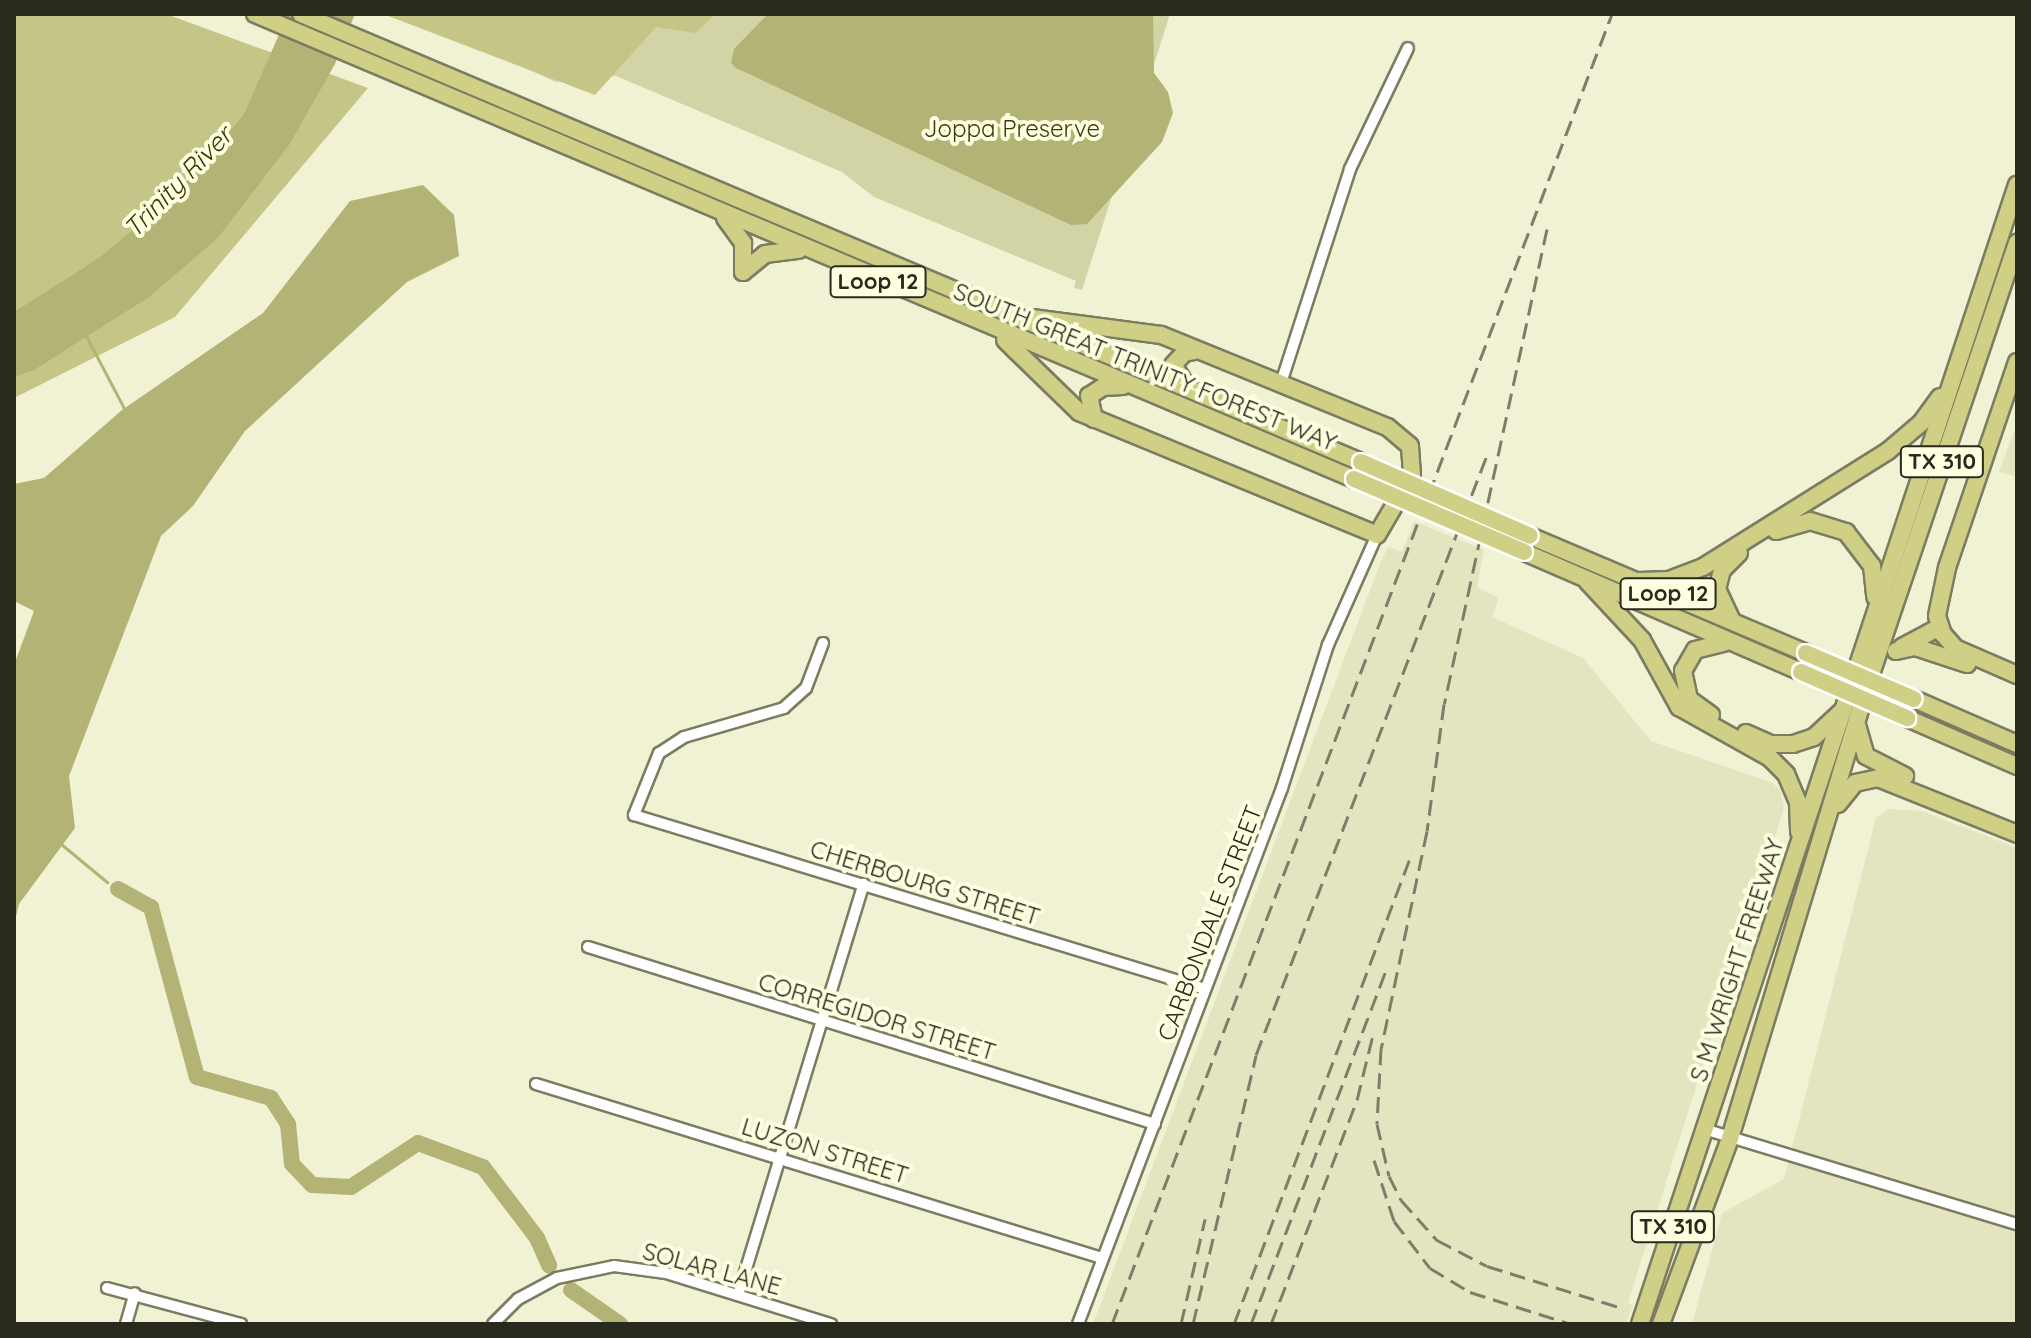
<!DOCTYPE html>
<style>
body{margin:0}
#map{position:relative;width:2031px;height:1338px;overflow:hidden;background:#f0f2d3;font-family:Quicksand,sans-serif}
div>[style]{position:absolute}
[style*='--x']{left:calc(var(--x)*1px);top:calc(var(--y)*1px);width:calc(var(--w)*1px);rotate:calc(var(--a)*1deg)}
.built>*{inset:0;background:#e4e5c0}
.green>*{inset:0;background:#d3d4a5}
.forest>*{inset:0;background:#c4c586}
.water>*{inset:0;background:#b2b375}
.stream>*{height:3px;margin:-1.5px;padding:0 1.5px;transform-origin:1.5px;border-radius:1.5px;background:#b2b375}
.river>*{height:16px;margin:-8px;padding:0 8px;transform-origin:8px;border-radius:8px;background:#b2b375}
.roads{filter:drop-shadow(2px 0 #7b7c61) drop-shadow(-2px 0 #7b7c61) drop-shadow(0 2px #7b7c61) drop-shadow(0 -2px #7b7c61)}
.street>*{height:10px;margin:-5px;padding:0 5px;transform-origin:5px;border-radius:5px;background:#fff}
.primary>*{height:16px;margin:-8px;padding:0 8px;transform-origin:8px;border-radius:8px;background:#cfcf86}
.rail>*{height:3px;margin-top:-1.5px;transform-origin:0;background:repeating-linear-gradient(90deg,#7d7e6a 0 16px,transparent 0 24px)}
.bridges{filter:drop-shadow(2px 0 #fff) drop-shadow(-2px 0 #fff) drop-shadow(0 2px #fff) drop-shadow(0 -2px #fff)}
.primary-bridge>*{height:16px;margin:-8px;padding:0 8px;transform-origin:8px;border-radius:8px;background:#cfcf86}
span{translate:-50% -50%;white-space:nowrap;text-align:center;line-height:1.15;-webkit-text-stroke:8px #feffe0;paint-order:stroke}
.shield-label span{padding:2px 6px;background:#feffe0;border:2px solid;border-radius:6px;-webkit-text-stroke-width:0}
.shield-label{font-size:22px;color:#29291e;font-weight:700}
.park-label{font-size:24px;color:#3a3a08}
.street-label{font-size:24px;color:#29291e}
.water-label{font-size:26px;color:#393907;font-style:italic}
.frame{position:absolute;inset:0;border:16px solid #29291e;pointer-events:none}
</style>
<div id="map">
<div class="built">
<i style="clip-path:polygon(2017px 423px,2017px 477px,1999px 472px)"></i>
<i style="clip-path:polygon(1414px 521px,1484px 550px,1477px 587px,1499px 598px,1492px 617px,1583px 658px,1651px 741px,1773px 783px,1781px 792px,1784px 808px,1628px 1303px,1633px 1305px,1626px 1324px,1093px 1324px,1381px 561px,1388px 547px,1402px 552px)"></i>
<i style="clip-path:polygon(1889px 809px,1922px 811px,2017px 848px,2017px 1324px,1692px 1324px,1722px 1213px,1784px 1179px,1876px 818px)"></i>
</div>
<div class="green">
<i style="clip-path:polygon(404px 14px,1170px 14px,1082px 290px,1074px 288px,1076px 281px,874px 197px,842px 172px,616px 76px,556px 82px)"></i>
</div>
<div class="forest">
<i style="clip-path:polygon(14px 14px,166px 14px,368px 88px,175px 317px,14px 398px)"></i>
<i style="clip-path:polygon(383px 14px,716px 14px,695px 33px,656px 27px,595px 95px)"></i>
</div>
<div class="water">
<i style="clip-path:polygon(288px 14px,355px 14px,335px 64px,289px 145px,217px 239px,149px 297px,34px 370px,14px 377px,14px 312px,99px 258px,164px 204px,206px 161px,244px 114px)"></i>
<i style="clip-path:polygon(768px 14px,1153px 14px,1154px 73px,1168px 92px,1173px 113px,1162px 142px,1087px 224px,1071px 225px,736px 68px,731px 63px,734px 49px)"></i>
<i style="clip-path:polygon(423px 185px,454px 215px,459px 256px,407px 282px,245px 431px,193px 506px,161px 536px,69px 776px,75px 828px,19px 904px,14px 925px,14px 665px,34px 611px,14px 601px,14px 484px,44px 478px,122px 410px,263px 313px,350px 201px)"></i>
</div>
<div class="stream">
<i style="--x:85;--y:334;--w:88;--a:62.3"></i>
<i style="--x:61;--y:844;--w:60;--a:39.6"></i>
</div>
<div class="river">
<i style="--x:118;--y:889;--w:38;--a:29"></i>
<i style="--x:151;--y:907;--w:176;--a:74.9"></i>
<i style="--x:197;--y:1077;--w:77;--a:15.8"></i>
<i style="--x:271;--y:1098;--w:31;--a:57"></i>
<i style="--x:288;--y:1124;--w:40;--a:84.3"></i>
<i style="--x:292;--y:1164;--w:29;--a:46"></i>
<i style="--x:312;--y:1185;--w:39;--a:3"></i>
<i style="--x:351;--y:1187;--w:80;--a:-33.3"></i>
<i style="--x:418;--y:1143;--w:69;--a:20.3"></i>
<i style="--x:483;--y:1167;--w:89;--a:52.7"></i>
<i style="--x:537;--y:1238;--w:30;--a:66"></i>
<i style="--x:571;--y:1290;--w:60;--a:34.8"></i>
</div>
<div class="roads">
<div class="street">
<i style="--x:1281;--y:383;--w:225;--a:-72.1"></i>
<i style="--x:1350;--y:169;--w:134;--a:-64.4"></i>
<i style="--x:823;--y:643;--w:48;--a:110.7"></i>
<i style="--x:806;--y:688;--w:30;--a:138"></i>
<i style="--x:784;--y:708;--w:104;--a:163.8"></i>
<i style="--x:684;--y:737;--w:30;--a:147"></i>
<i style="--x:659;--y:753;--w:67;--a:112"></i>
<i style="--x:634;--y:815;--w:597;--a:16.95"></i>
<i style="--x:588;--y:947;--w:594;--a:17.34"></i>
<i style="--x:536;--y:1084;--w:592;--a:17.09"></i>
<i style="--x:1707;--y:1130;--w:324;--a:16.9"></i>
<i style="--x:107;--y:1288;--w:139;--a:15"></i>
<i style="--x:738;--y:1295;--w:430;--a:-73"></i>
<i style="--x:126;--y:1324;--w:32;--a:-74"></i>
<i style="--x:493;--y:1324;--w:35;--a:-45"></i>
<i style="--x:518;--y:1299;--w:44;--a:-28.3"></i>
<i style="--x:557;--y:1278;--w:58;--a:-11.9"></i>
<i style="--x:614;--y:1266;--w:52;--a:7.7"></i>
<i style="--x:666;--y:1273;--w:173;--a:17.2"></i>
<i style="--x:1078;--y:1324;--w:574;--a:-69.16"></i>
<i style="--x:1282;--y:788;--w:150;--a:-72.2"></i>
<i style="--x:1328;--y:645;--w:120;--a:-66"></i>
</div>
<div class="primary">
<i style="--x:255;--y:14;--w:1193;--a:22.93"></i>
<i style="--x:301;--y:14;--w:1151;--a:22.91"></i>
<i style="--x:725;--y:218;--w:31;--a:54"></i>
<i style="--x:743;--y:243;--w:29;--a:90"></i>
<i style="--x:743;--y:272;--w:28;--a:-39"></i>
<i style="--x:765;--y:254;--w:34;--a:-7"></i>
<i style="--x:1005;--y:340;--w:103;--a:44.2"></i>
<i style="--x:1079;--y:412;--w:322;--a:22.4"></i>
<i style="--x:1377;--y:535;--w:69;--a:-59.7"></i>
<i style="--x:1412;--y:475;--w:29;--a:-94"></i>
<i style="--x:1410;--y:446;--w:30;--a:-140"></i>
<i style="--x:1387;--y:427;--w:244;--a:-157.8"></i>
<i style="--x:1161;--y:335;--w:128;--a:-172.4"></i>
<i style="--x:2017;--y:362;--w:218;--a:108.8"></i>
<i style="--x:1947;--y:568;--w:49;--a:101.8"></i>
<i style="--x:1937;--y:616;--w:19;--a:72"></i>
<i style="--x:1943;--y:634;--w:18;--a:49"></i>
<i style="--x:1955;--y:648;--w:68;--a:23.5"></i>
<i style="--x:1187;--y:387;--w:26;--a:-122"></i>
<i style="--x:1173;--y:365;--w:16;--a:-47"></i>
<i style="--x:1184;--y:353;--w:10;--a:-11"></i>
<i style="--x:1094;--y:419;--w:24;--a:-102"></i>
<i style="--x:1089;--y:396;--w:17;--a:-33"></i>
<i style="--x:1103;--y:387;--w:20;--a:-3"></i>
<i style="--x:1776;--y:531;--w:35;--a:-16"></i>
<i style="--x:1810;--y:521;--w:38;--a:17"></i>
<i style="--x:1846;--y:532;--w:43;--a:52.6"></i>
<i style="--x:1872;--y:566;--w:31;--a:84"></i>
<i style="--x:1530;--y:536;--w:300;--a:23"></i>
<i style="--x:1524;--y:552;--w:302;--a:23.4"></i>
<i style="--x:1587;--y:581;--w:81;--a:47"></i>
<i style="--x:1642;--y:640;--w:77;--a:61.1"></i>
<i style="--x:1679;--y:707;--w:104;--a:29.3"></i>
<i style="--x:1770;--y:758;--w:23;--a:45"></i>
<i style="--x:1786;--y:774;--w:30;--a:67"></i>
<i style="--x:1798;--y:802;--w:30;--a:88"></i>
<i style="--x:1639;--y:581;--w:30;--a:-2"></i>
<i style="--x:1669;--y:580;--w:36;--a:-21"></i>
<i style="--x:1703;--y:567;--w:218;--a:-32.1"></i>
<i style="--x:1888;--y:451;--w:43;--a:-40.3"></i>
<i style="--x:1921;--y:423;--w:32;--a:-54"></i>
<i style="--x:1732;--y:621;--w:35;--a:-115"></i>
<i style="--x:1717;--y:589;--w:20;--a:-75"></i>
<i style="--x:1722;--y:570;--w:24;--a:-45"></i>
<i style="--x:1902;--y:647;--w:43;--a:-27.8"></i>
<i style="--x:1896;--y:651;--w:19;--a:-12"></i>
<i style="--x:1915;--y:647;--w:55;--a:18.1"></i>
<i style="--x:1914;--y:699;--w:112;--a:23.6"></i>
<i style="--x:1711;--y:715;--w:27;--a:-144"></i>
<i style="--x:1689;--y:699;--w:29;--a:-102"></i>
<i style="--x:1683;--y:671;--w:24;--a:-60"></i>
<i style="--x:1695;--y:650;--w:30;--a:-14"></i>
<i style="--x:1907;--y:718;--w:120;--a:23.6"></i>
<i style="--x:1857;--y:725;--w:32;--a:74"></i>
<i style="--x:1866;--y:756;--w:44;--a:27.1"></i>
<i style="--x:1746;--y:733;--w:27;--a:24"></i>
<i style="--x:1771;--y:744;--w:22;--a:0"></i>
<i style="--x:1793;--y:744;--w:22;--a:-18"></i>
<i style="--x:1814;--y:737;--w:37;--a:-43"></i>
<i style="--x:1838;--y:804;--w:27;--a:-51"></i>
<i style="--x:1855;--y:783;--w:24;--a:-12"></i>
<i style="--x:1878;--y:778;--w:150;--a:21.9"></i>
<i style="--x:1640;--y:1324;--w:1200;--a:-71.69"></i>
<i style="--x:1661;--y:1324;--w:198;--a:-69.6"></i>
<i style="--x:1730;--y:1138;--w:475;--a:-73.1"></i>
<i style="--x:1868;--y:683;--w:465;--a:-71.3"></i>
</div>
</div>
<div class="rail">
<i style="--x:1547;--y:229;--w:486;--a:102.2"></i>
<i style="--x:1444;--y:704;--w:128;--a:97.6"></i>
<i style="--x:1427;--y:831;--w:223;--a:101.9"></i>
<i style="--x:1381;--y:1049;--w:75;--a:93.1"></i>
<i style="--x:1377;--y:1124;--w:53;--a:77"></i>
<i style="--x:1389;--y:1176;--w:27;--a:63"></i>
<i style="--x:1401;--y:1200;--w:54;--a:48"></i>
<i style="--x:1437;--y:1240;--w:56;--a:27.5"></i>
<i style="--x:1487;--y:1266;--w:141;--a:17.3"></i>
<i style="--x:1374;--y:1160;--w:64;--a:71.8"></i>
<i style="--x:1394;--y:1221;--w:59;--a:52.5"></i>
<i style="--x:1430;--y:1268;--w:47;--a:31"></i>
<i style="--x:1470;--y:1292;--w:106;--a:17.6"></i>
<i style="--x:1112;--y:1324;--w:1402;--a:-69.11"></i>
<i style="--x:1181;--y:1324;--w:108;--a:-77.1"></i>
<i style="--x:1193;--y:1324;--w:276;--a:-76.8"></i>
<i style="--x:1256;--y:1055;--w:643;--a:-68.94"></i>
<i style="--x:1234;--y:1324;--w:504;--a:-69.3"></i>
<i style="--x:1251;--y:1324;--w:381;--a:-69.1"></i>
<i style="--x:1271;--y:1324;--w:240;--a:-69"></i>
<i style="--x:1357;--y:1100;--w:67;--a:-76.2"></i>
</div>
<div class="bridges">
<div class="primary-bridge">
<i style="--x:1361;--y:462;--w:184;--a:23.6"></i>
<i style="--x:1354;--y:479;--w:185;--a:23.2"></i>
<i style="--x:1806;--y:653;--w:117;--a:23.1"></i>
<i style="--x:1801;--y:672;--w:116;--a:23.5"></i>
</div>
</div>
<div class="shield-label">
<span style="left:878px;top:282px">Loop 12</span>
<span style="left:1942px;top:462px">TX 310</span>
<span style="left:1668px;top:594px">Loop 12</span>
<span style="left:1673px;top:1227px">TX 310</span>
</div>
<div class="park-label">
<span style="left:1012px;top:129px">Joppa Preserve</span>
</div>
<div class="street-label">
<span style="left:1145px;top:367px;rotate:22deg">SOUTH GREAT TRINITY FOREST WAY</span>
<span style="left:925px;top:883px;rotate:17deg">CHERBOURG STREET</span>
<span style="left:1210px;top:923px;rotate:-69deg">CARBONDALE STREET</span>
<span style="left:1737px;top:960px;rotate:-72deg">S M WRIGHT FREEWAY</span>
<span style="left:877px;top:1017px;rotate:17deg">CORREGIDOR STREET</span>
<span style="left:825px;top:1151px;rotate:17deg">LUZON STREET</span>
<span style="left:712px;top:1269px;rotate:15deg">SOLAR LANE</span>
</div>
<div class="water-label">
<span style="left:178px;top:182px;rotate:-46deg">Trinity River</span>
</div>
<div class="frame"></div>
</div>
